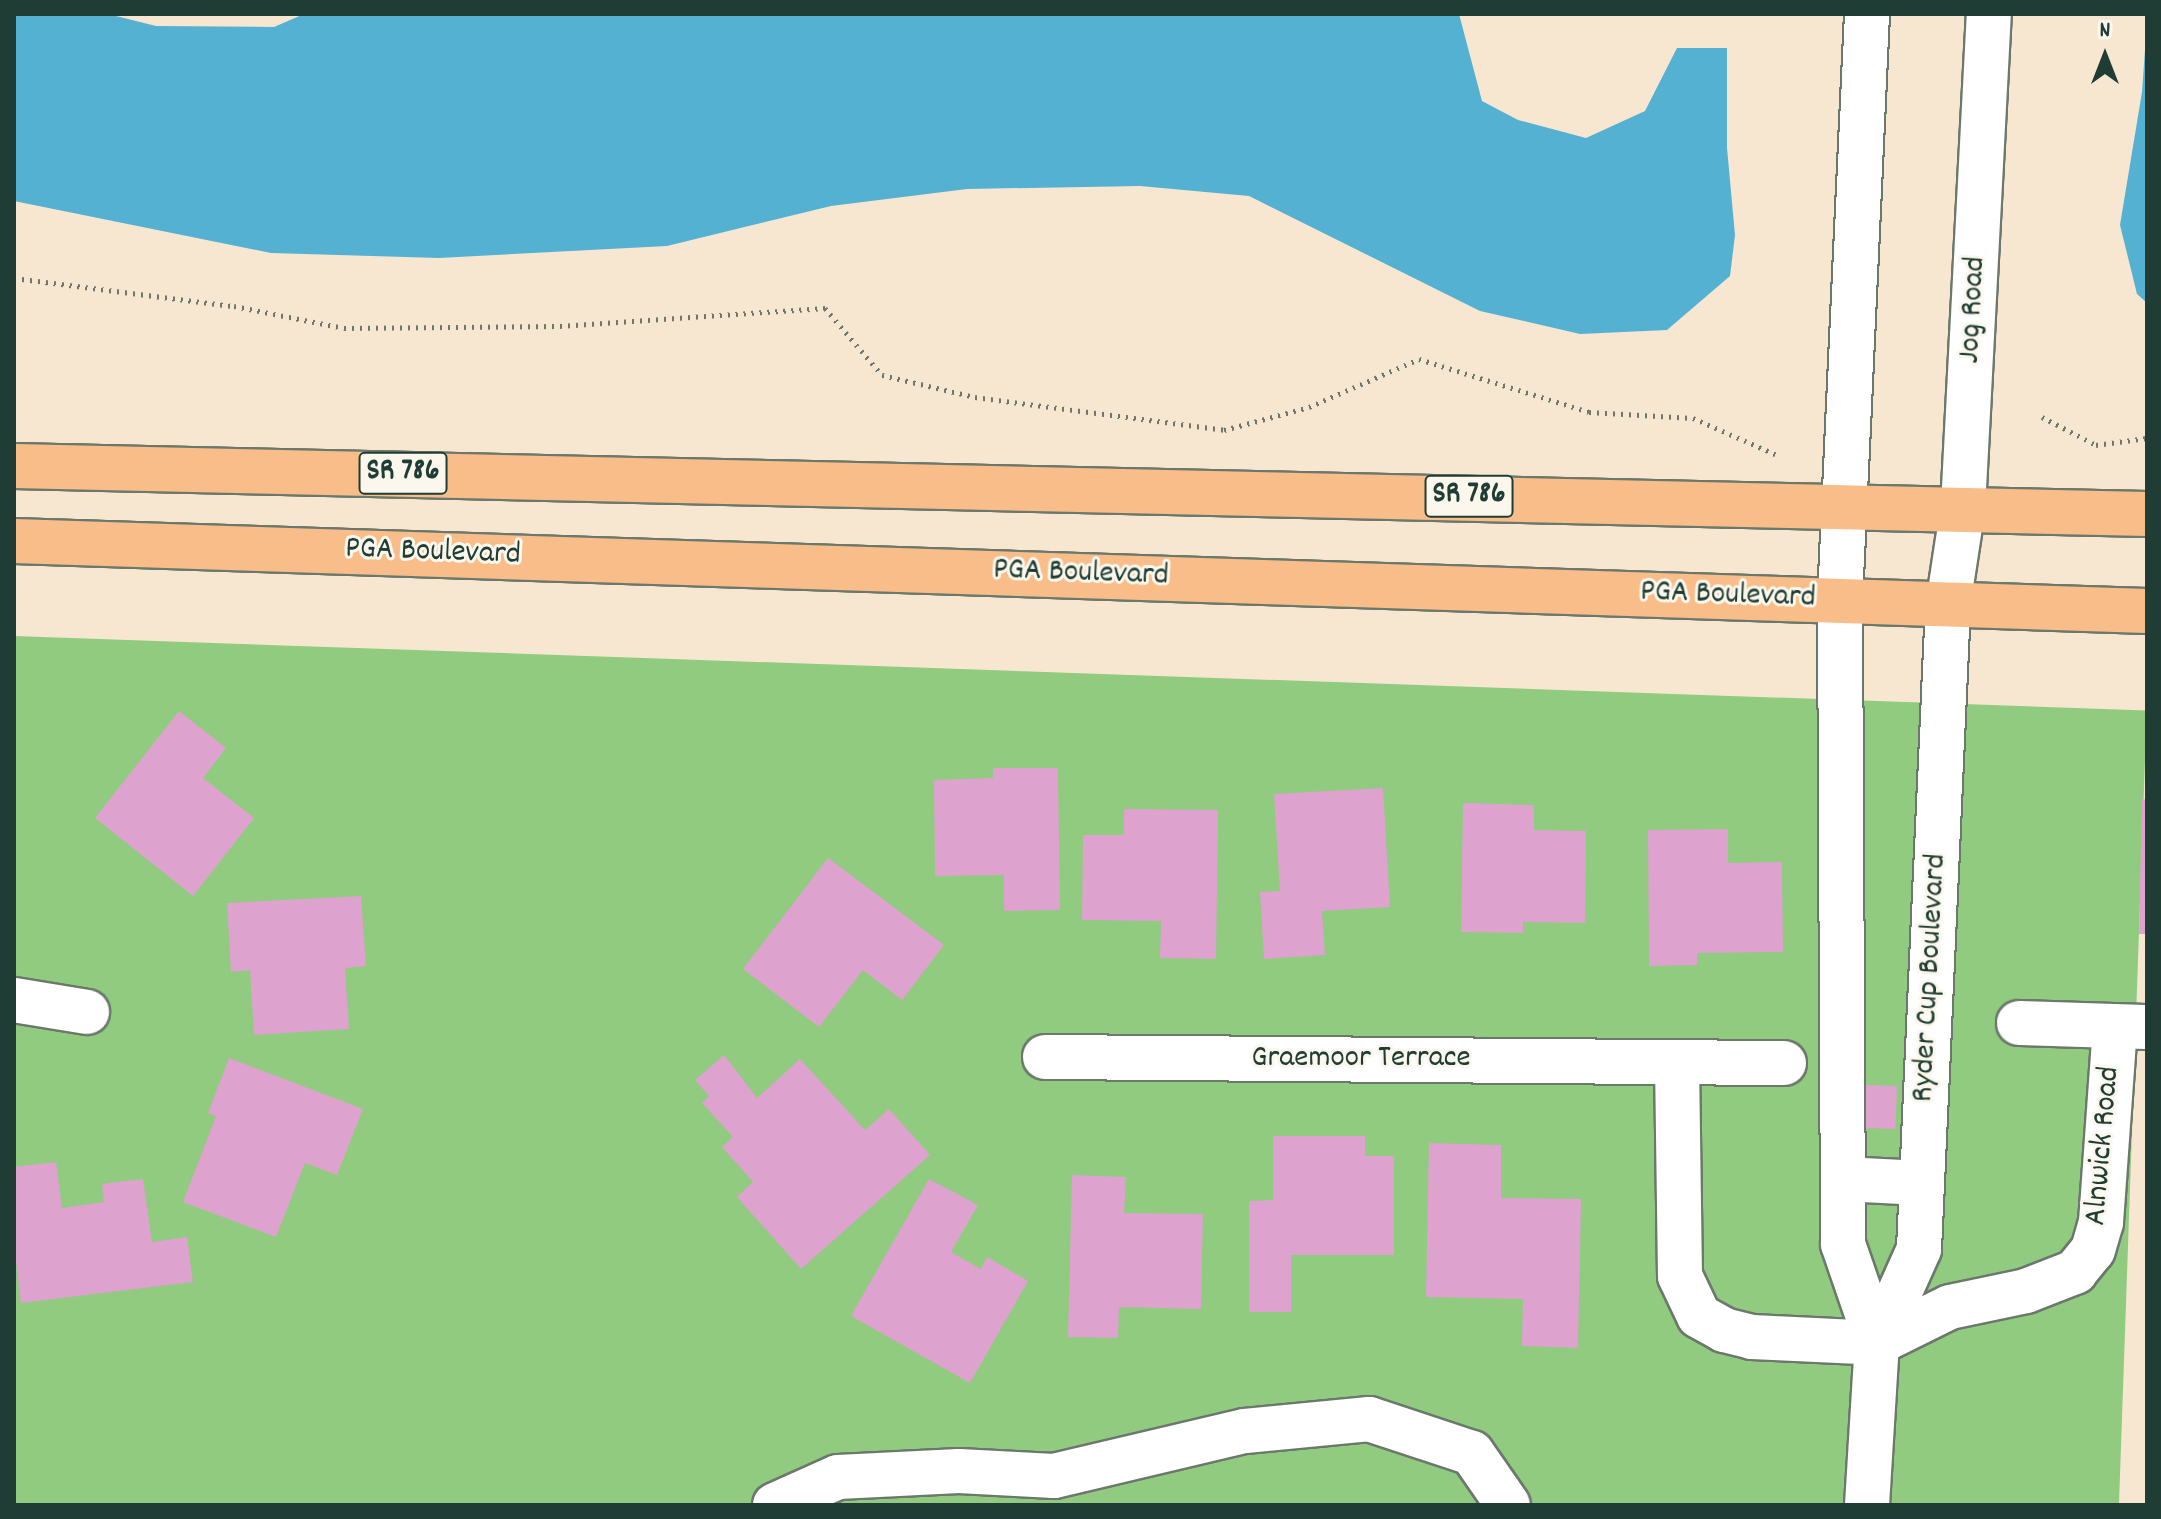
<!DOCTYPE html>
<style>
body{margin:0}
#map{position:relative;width:2161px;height:1519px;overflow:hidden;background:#f7e7d1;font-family:Dekko,sans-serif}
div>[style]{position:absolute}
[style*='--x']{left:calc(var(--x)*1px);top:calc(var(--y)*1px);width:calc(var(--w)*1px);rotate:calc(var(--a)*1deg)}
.green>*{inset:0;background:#90cb7f;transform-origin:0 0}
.water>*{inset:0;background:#54b1d2}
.building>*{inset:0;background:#dda2ce;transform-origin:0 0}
.path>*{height:5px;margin-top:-2.5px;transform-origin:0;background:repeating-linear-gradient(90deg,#6b786b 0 2px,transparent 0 8px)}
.roads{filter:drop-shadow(2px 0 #6b786b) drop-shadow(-2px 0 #6b786b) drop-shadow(0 2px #6b786b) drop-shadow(0 -2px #6b786b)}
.minor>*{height:44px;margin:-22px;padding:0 22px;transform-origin:22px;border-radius:22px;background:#fff}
.major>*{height:44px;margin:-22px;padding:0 22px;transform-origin:22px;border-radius:22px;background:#f8bd89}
span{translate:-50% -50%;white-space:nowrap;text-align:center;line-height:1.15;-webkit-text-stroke:6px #fbf7ec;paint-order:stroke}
.shield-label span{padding:2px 6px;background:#fbf7ec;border:2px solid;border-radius:6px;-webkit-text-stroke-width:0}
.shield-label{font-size:30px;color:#1f3d34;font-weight:700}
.street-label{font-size:32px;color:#1f3d34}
.frame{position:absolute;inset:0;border:16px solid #1f3d34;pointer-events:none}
.north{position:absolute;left:2065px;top:16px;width:80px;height:80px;-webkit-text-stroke:6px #fbf7ec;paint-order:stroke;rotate:0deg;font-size:22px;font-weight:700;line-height:32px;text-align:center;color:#1f3d34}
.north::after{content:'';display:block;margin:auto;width:28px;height:36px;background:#1f3d34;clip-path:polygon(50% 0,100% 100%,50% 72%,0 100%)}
</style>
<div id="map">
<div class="green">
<i style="left:14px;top:636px;width:2134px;height:869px;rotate:2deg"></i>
</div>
<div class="water">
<i style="clip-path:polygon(14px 14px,108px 14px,156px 26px,274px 27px,304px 14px,1459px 14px,1482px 101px,1518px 120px,1586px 138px,1645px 111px,1677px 48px,1727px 48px,1727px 148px,1735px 235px,1730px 276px,1667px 330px,1580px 334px,1480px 311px,1249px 196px,1140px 186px,967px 189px,831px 206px,667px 246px,439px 258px,271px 253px,14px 201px)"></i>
<i style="clip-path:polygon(2147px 21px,2147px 303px,2137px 294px,2120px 225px,2142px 92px)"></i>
</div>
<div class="building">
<i style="clip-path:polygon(179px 711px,226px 748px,203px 778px,254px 818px,193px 896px,95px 818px)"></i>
<i style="clip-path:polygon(993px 768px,1058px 768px,1060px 910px,1004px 911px,1004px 875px,935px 876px,934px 780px,993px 778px)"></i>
<i style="clip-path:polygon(1383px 788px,1390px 907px,1322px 911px,1325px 955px,1264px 959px,1260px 892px,1280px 891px,1274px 794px)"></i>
<i style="clip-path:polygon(2142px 799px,2147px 800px,2147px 934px,2139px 934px)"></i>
<i style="clip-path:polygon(1463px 803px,1534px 805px,1534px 830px,1586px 831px,1585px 923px,1523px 922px,1523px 933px,1461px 932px)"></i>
<i style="clip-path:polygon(1124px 809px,1218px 810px,1216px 959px,1160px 958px,1161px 921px,1082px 920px,1083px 835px,1124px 835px)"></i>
<i style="clip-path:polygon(1728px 829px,1728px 863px,1782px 862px,1783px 952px,1697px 953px,1697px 965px,1649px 966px,1648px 830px)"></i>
<i style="clip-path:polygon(828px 858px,944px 945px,902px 1000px,863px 970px,819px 1027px,743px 969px)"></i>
<i style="clip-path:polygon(361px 896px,366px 966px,345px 968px,349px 1029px,254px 1035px,250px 970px,231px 972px,227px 903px)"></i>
<i style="clip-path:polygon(724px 1055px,757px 1098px,800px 1059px,865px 1130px,889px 1109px,930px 1155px,801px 1269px,737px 1197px,753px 1182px,722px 1147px,733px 1137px,702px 1103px,709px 1096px,695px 1080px)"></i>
<i style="clip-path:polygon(229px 1058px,363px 1109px,337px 1175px,305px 1163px,276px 1237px,183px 1202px,216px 1116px,208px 1113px)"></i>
<i style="left:1865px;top:1085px;width:32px;height:43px;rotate:2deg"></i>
<i style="clip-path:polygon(1273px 1136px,1365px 1136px,1365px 1156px,1394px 1156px,1394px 1255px,1291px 1255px,1291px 1312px,1249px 1312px,1249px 1201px,1273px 1200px)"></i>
<i style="clip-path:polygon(1429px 1143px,1501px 1145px,1501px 1198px,1581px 1199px,1578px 1348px,1522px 1346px,1523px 1299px,1426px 1297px)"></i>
<i style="clip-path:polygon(56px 1162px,62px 1208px,104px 1202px,102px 1184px,143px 1179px,152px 1242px,187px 1237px,193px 1282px,21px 1303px,14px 1246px,14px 1167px)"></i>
<i style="clip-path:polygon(1072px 1175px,1126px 1177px,1124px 1213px,1203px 1214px,1201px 1309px,1119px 1307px,1118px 1338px,1068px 1337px)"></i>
<i style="clip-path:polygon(929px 1179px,978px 1205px,951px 1252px,981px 1269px,987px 1257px,1028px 1281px,970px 1383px,851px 1316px)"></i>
</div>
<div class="path">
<i style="--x:14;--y:278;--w:222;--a:7.3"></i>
<i style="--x:234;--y:306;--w:112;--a:11.3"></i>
<i style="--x:344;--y:328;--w:216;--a:-0.5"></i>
<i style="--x:560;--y:326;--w:266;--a:-3.9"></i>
<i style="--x:825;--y:308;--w:88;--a:49.6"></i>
<i style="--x:882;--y:375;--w:96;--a:13.3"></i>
<i style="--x:975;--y:397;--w:251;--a:7.5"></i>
<i style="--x:1224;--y:430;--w:88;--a:-15.1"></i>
<i style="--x:1309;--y:407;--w:120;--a:-23.6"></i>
<i style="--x:1419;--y:359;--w:178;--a:17.3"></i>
<i style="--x:1589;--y:412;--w:104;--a:3.3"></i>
<i style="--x:1693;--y:418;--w:90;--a:23.7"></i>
<i style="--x:2042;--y:417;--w:61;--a:27.4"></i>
<i style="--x:2096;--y:445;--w:51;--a:-7.8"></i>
</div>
<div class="roads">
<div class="minor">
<i style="--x:1867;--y:14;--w:587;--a:92.64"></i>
<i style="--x:1840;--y:600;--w:644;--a:89.73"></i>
<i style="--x:1843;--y:1244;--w:105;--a:71"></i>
<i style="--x:14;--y:1000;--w:74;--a:9.3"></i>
<i style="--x:2019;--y:1023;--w:128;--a:1.8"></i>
<i style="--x:1045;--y:1057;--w:739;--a:0.47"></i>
<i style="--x:1677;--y:1062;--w:214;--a:89.2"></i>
<i style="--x:1680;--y:1276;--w:44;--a:64.6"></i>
<i style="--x:1699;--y:1316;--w:29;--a:29"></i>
<i style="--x:1724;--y:1330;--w:29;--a:14"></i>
<i style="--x:1752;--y:1337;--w:125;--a:2.7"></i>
<i style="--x:1877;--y:1343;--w:81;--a:-26.3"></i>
<i style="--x:1950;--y:1307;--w:78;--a:-11.9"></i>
<i style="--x:2026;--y:1291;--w:53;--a:-21.2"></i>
<i style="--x:2075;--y:1272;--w:28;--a:-51"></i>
<i style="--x:2093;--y:1250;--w:29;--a:-74"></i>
<i style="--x:2101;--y:1222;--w:196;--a:-85.9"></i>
<i style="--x:1843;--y:1179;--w:79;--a:2.9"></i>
<i style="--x:775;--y:1505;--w:69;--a:-24"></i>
<i style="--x:838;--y:1477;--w:121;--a:-2.8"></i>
<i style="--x:959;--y:1471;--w:95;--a:3"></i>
<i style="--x:1054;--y:1476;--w:196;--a:-13.3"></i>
<i style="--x:1245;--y:1431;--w:125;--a:-5.5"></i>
<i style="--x:1369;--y:1419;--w:108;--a:18.3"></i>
<i style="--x:1472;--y:1453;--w:63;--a:55.3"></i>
<i style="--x:1867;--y:1505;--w:162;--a:-86.5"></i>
<i style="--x:1877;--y:1343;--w:103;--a:-65.9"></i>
<i style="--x:1919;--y:1249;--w:645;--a:-87.42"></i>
<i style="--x:1948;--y:605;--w:99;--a:-81.3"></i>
<i style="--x:1963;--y:507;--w:494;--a:-87"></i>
</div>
<div class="major">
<i style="--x:14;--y:466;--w:2134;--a:1.29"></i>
<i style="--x:14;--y:541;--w:2134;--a:1.88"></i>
</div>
</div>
<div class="shield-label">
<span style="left:403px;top:473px">SR 786</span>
<span style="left:1469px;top:496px">SR 786</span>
</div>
<div class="street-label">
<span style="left:1974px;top:310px;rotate:-87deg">Jog Road</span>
<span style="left:433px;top:553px;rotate:2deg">PGA Boulevard</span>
<span style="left:1081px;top:574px;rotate:2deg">PGA Boulevard</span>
<span style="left:1728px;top:596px;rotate:2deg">PGA Boulevard</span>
<span style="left:1931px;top:978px;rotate:-87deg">Ryder Cup Boulevard</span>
<span style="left:1361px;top:1059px">Graemoor Terrace</span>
<span style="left:2104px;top:1146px;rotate:-85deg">Alnwick Road</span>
</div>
<div class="frame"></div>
<div class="north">N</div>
</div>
